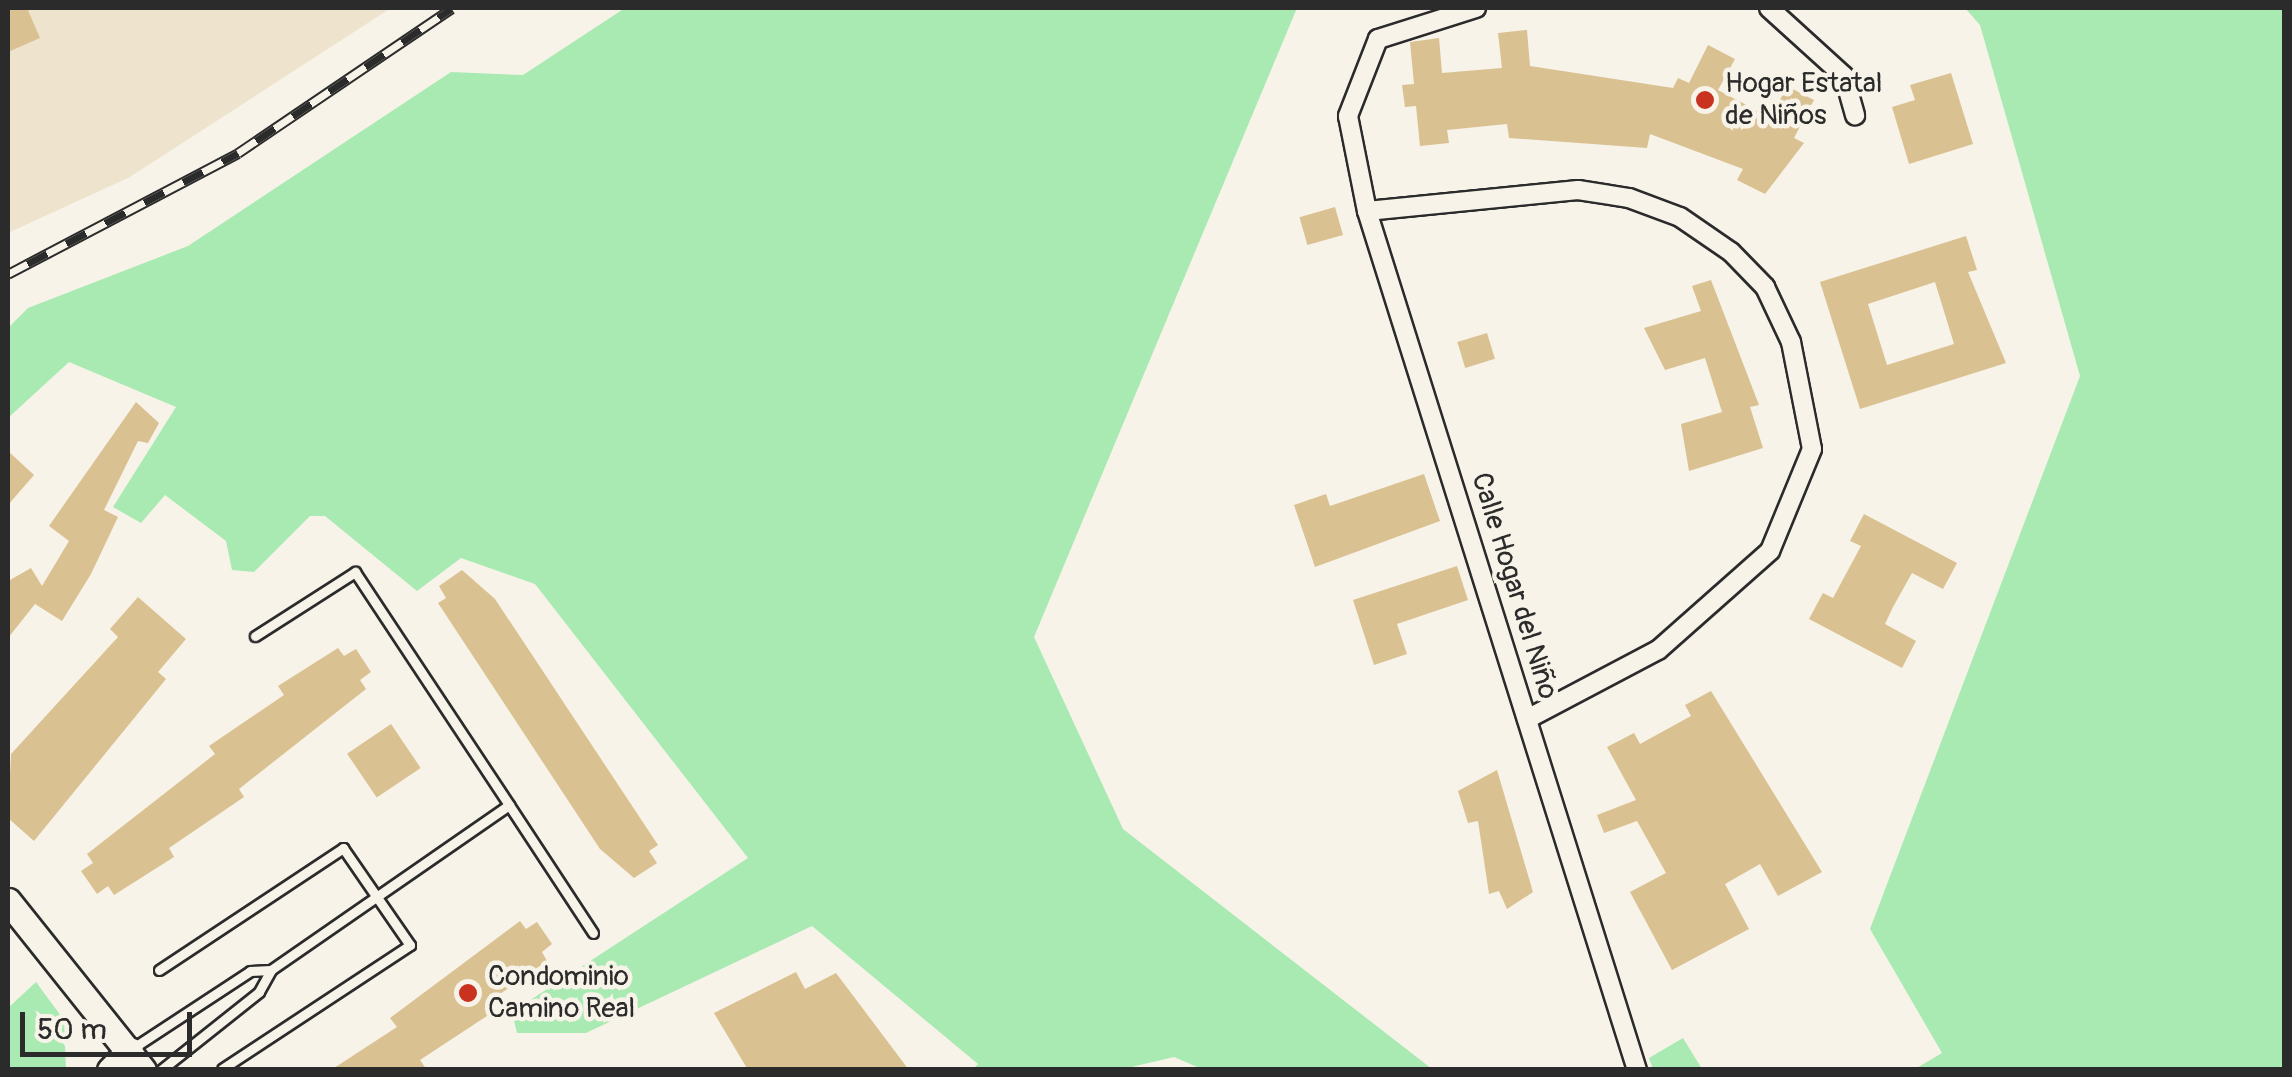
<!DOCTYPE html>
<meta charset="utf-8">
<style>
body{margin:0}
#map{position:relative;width:2292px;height:1077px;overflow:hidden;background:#f7f3e8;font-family:Pangolin,sans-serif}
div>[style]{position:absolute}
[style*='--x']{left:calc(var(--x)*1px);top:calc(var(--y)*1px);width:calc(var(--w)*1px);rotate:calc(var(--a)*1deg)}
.built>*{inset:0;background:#eee4ce}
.green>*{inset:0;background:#a9eab3}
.building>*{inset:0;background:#dac191;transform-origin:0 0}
.roads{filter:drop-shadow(2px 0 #2b2b2b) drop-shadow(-2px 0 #2b2b2b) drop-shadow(0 2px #2b2b2b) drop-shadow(0 -2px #2b2b2b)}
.service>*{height:9px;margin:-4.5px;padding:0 4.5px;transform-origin:4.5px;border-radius:4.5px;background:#f7f3e8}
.minor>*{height:18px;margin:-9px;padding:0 9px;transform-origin:9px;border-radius:9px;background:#f7f3e8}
.secondary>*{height:25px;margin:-12.5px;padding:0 12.5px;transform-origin:12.5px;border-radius:12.5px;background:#f7f3e8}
.rail>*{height:11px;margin-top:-5.5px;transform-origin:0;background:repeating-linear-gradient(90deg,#f7f3e8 0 22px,#2b2b2b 0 44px);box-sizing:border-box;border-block:2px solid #2b2b2b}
.dots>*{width:28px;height:28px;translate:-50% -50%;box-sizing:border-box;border:5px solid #f7f3e8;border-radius:50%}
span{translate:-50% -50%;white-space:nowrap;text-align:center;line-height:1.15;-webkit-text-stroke:9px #f7f3e8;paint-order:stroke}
.poi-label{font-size:28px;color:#2b2b2b}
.left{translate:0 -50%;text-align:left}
.street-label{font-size:28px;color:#2b2b2b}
.frame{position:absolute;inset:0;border:10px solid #2b2b2b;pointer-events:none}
.scale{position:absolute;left:20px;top:1012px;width:172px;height:45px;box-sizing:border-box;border:5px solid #2b2b2b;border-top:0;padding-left:12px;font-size:30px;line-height:35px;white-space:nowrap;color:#2b2b2b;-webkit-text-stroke:8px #f7f3e8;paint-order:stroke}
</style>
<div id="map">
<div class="built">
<i style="clip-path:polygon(8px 8px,391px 8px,130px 177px,8px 233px)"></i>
</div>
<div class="green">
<i style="clip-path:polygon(625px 8px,1297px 8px,1034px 637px,1123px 829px,1432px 1069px,1204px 1070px,1174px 1057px,1123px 1069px,973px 1069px,978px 1064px,812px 926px,586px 1033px,517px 1033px,512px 1012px,748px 858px,535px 584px,461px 558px,417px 591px,325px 516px,310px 516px,254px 572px,232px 570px,226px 541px,165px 495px,141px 523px,113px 507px,176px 407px,69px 362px,8px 418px,8px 328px,28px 308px,188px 246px,451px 72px,523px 75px)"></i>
<i style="clip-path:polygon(1965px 8px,2284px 8px,2284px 1069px,1915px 1069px,1942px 1053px,1870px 929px,2080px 376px,1980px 25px)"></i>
<i style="clip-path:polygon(36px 982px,64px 1020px,66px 1069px,8px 1069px,8px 1008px)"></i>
<i style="clip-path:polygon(1683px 1038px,1702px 1069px,1653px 1069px,1649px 1058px)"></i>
</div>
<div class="building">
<i style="clip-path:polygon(8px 8px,27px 8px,40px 38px,8px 52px)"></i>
<i style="clip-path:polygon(1527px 30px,1530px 66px,1673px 88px,1678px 78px,1689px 83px,1708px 45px,1735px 59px,1718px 90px,1771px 118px,1787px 86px,1814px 100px,1794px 138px,1804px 143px,1765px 194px,1737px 180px,1743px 169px,1650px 134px,1647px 148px,1509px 138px,1507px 124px,1447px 130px,1449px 143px,1420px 146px,1416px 106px,1405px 107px,1402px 85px,1414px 84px,1410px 42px,1439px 38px,1442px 73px,1502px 68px,1498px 33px)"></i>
<i style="clip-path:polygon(1951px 73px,1973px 144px,1909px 164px,1892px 107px,1915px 100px,1910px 85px)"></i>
<i style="left:1335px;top:207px;width:29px;height:37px;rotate:74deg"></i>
<i style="clip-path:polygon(evenodd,1966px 236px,1977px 270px,1968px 272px,2006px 363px,1860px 409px,1820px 282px,1966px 236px,1935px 282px,1954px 344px,1887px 365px,1868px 304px,1935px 282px)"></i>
<i style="clip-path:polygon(1711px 280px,1759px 405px,1750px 407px,1763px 448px,1689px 471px,1681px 424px,1722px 412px,1705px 358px,1665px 370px,1644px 328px,1701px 311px,1692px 286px)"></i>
<i style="left:1487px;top:333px;width:27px;height:31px;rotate:73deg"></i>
<i style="clip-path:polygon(136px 402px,159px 423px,148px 443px,138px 441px,104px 510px,118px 517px,91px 574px,62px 621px,35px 604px,8px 638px,10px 580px,31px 568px,42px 586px,69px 541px,49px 526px)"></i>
<i style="clip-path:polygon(8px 451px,34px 475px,8px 505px)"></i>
<i style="clip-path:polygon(1424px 474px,1440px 521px,1315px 567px,1294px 505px,1326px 494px,1330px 506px)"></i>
<i style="clip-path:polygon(1864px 514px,1957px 563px,1943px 589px,1912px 573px,1893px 607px,1885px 624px,1916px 641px,1902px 668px,1809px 619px,1823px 593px,1833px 598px,1861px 546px,1850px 541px)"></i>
<i style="clip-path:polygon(1457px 566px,1468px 600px,1397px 624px,1407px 654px,1374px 665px,1353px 600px)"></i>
<i style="clip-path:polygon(462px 570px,495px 599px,658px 845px,649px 851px,657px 863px,634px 878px,600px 849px,438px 603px,446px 598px,439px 586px)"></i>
<i style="clip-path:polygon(138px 597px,186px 639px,158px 672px,166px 679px,34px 841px,8px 818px,11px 754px,118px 637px,110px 629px)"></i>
<i style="clip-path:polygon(338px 648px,344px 656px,356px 649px,371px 672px,360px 680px,366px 689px,239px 789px,244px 797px,169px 848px,174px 857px,114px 895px,108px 886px,97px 894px,81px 871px,93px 863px,87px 854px,215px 754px,209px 746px,284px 695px,278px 686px)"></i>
<i style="clip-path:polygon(1711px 691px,1822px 872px,1778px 896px,1760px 864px,1725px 884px,1749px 929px,1672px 970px,1630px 892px,1666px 873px,1637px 821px,1604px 833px,1597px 815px,1636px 800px,1607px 747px,1634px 733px,1640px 744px,1691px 716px,1685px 705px)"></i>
<i style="left:391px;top:724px;width:53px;height:53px;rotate:56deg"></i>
<i style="clip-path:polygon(1497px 770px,1533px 892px,1507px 909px,1499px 891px,1489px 894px,1478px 821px,1468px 823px,1458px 791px)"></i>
<i style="clip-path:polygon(520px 921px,526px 929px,537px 922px,552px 944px,542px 952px,547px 961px,490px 1001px,496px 1010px,420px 1060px,427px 1070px,331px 1070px,397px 1027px,390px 1018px)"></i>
<i style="clip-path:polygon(796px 972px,805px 989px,836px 973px,909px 1070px,748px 1070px,714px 1013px)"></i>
</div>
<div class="roads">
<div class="service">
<i style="--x:255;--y:636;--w:119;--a:-32.6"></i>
<i style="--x:355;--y:572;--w:279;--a:56.5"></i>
<i style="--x:509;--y:805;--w:290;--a:145.3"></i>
<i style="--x:509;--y:805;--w:153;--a:56.7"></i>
<i style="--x:159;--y:970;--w:221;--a:-33.5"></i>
<i style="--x:343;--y:848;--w:118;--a:55.4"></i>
<i style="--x:410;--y:945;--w:225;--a:146.6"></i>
<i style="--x:133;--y:1048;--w:140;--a:-33.3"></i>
<i style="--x:250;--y:971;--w:21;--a:-3"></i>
<i style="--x:271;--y:970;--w:25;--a:119"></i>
<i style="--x:259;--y:992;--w:125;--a:141.5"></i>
</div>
<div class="minor">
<i style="--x:1476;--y:8;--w:103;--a:162.4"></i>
<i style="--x:1378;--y:39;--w:83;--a:111.3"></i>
<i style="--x:1348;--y:116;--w:97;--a:78.7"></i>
<i style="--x:1367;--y:211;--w:900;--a:72.55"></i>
<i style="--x:1769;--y:8;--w:101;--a:42.2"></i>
<i style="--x:1844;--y:76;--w:41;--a:74.2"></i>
<i style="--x:1367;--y:211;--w:212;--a:-5.7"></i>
<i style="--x:1578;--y:190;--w:52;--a:8.9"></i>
<i style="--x:1629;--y:198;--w:54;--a:20.4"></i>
<i style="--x:1680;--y:217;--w:62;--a:34.5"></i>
<i style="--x:1731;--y:252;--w:49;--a:45.8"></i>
<i style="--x:1765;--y:287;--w:61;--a:64.7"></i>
<i style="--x:1791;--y:342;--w:109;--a:78.9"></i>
<i style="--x:1812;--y:449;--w:110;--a:112.4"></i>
<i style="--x:1770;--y:551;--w:149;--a:138.5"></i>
<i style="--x:1658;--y:650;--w:148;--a:152.2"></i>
</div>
<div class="secondary">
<i style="--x:8;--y:901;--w:216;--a:51.4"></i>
<i style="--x:110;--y:1070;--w:28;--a:-45"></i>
</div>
</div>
<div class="rail">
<i style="--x:8;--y:274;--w:260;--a:-27.7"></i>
<i style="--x:238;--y:153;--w:258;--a:-34.1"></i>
</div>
<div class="dots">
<i style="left:1705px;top:100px;background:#c8321e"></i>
<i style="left:468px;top:993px;background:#c8321e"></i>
</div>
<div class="poi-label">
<span class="left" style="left:1725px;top:100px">Hogar Estatal<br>de Niños</span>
<span class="left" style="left:488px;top:993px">Condominio<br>Camino Real</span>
</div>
<div class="street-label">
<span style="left:1514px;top:586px;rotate:73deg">Calle Hogar del Niño</span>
</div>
<div class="frame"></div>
<div class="scale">50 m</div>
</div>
